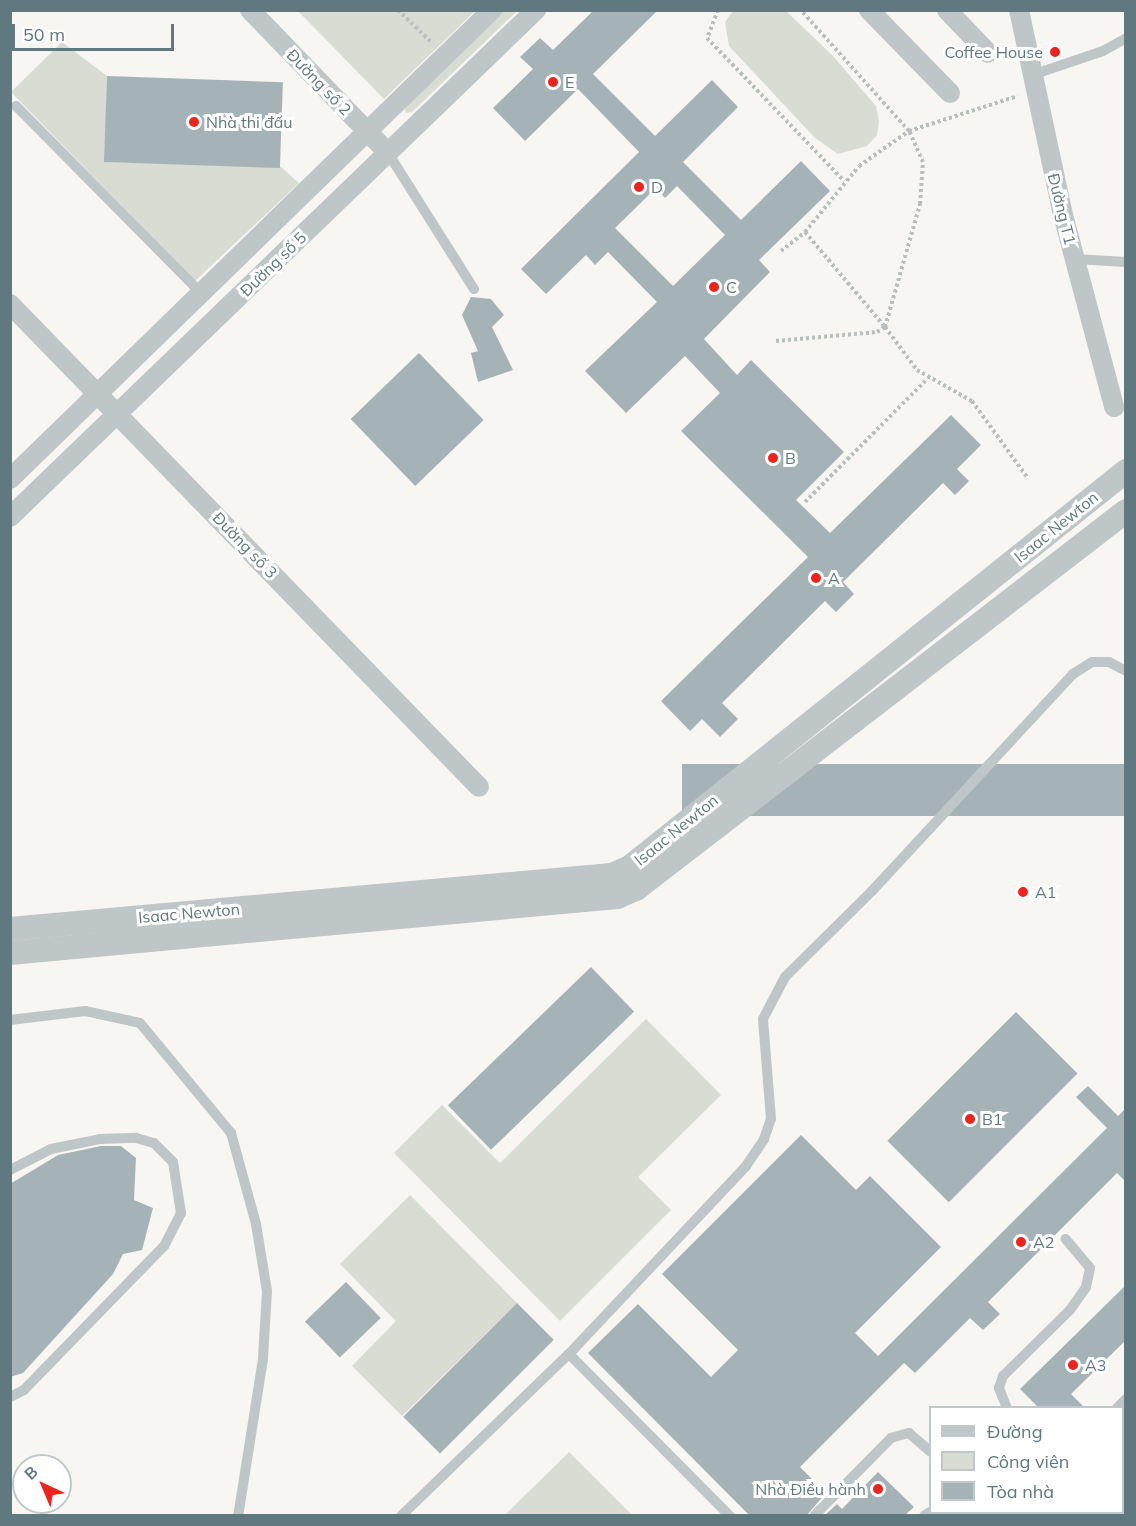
<!DOCTYPE html>
<meta charset="utf-8">
<style>
body{margin:0}
#map{position:relative;width:1136px;height:1526px;overflow:hidden;background:#f7f6f3;font-family:Mulish,sans-serif}
div>[style]{position:absolute}
[style*='--x']{left:calc(var(--x)*1px);top:calc(var(--y)*1px);width:calc(var(--w)*1px);rotate:calc(var(--a)*1deg)}
.green>*{inset:0;background:#d8dcd2}
.building>*{inset:0;background:#a6b3b6;transform-origin:0 0}
.path>*{height:4px;margin-top:-2px;transform-origin:0;background:repeating-linear-gradient(90deg,#b9bebf 0 3px,transparent 0 6px)}
.service>*{height:10px;margin:-5px;padding:0 5px;transform-origin:5px;border-radius:5px;background:#bfc6c8}
.minor>*{height:20px;margin:-10px;padding:0 10px;transform-origin:10px;border-radius:10px;background:#bfc6c8}
.tertiary>*{height:24px;margin:-12px;padding:0 12px;transform-origin:12px;border-radius:12px;background:#bfc6c8}
.dots>*{width:16px;height:16px;translate:-50% -50%;box-sizing:border-box;border:3px solid #fff;border-radius:50%}
span{translate:-50% -50%;white-space:nowrap;text-align:center;line-height:1.15;-webkit-text-stroke:6px #fff;paint-order:stroke}
.poi-label{font-size:16px;color:#607980}
.right{translate:-100% -50%;text-align:right}
.left{translate:0 -50%;text-align:left}
.street-label{font-size:16px;color:#607980}
.frame{position:absolute;inset:0;border:12px solid #607980;pointer-events:none}
.legend{position:absolute;left:929px;top:1406px;width:195px;height:108px;box-sizing:border-box;background:#fff;border:2px solid #bfc9cc;margin:0;padding:8px 10px;list-style:none;font-size:18px;color:#607980}
.legend li{display:flex;align-items:center;gap:12px;height:30px}
.legend b{width:30px;border:2px solid #bfc9cc}
.north{position:absolute;left:12px;top:1454px;width:60px;height:60px;box-sizing:border-box;background:#fff;border:2px solid #bfc9cc;border-radius:50%;rotate:316deg;font-size:16px;font-weight:700;line-height:24px;text-align:center;color:#607980}
.north::after{content:'';display:block;margin:auto;width:21px;height:27px;background:#ed241d;clip-path:polygon(50% 0,100% 100%,50% 72%,0 100%)}
.scale{position:absolute;left:12px;top:24px;width:162px;height:27px;box-sizing:border-box;border:3px solid #607980;border-top:0;padding-left:8px;font-size:18px;line-height:21px;white-space:nowrap;color:#607980;-webkit-text-stroke:4px #fff;paint-order:stroke}
</style>
<div id="map">
<div class="green">
<i style="clip-path:polygon(298px 11px,475px 11px,384px 99px)"></i>
<i style="clip-path:polygon(502px 11px,517px 11px,412px 112px,406px 113px,404px 106px)"></i>
<i style="clip-path:polygon(733px 11px,786px 11px,833px 56px,876px 106px,879px 121px,877px 135px,867px 146px,838px 154px,815px 138px,729px 46px,725px 22px)"></i>
<i style="clip-path:polygon(62px 42px,107px 76px,105px 162px,281px 167px,299px 183px,195px 281px,11px 92px)"></i>
<i style="clip-path:polygon(646px 1019px,721px 1095px,638px 1177px,671px 1210px,560px 1321px,394px 1153px,442px 1105px,500px 1163px)"></i>
<i style="clip-path:polygon(410px 1195px,517px 1303px,402px 1416px,352px 1366px,396px 1321px,340px 1264px)"></i>
<i style="clip-path:polygon(569px 1452px,632px 1515px,505px 1515px)"></i>
<i style="clip-path:polygon(1125px 1454px,1125px 1515px,1061px 1515px,1122px 1512px)"></i>
</div>
<div class="building">
<i style="clip-path:polygon(evenodd,594px 10px,658px 10px,593px 74px,655px 136px,712px 80px,738px 107px,683px 162px,741px 220px,801px 161px,830px 191px,759px 260px,770px 272px,704px 339px,737px 375px,751px 360px,844px 452px,796px 500px,830px 533px,951px 415px,981px 445px,957px 469px,969px 481px,955px 495px,943px 483px,843px 582px,854px 594px,836px 612px,825px 601px,722px 703px,738px 719px,720px 737px,702px 719px,690px 731px,661px 701px,808px 557px,681px 431px,720px 393px,685px 356px,626px 413px,585px 371px,657px 302px,608px 252px,595px 265px,586px 255px,546px 294px,521px 269px,639px 152px,578px 89px,525px 141px,493px 108px,533px 69px,520px 57px,540px 38px,553px 50px,594px 10px,677px 186px,725px 235px,673px 286px,615px 228px,656px 188px,665px 198px,677px 186px)"></i>
<i style="left:107px;top:76px;width:176px;height:86px;rotate:2deg"></i>
<i style="clip-path:polygon(471px 297px,491px 299px,504px 315px,492px 327px,513px 370px,478px 382px,471px 353px,478px 351px,462px 315px)"></i>
<i style="left:419px;top:353px;width:93px;height:95px;rotate:46deg"></i>
<i style="left:1125px;top:764px;width:52px;height:443px;rotate:90deg"></i>
<i style="left:591px;top:967px;width:62px;height:199px;rotate:46deg"></i>
<i style="left:1016px;top:1012px;width:87px;height:182px;rotate:45deg"></i>
<i style="clip-path:polygon(1088px 1086px,1118px 1116px,1125px 1109px,1125px 1181px,1117px 1173px,988px 1302px,1000px 1314px,983px 1330px,970px 1318px,915px 1373px,904px 1363px,800px 1467px,826px 1493px,807px 1515px,749px 1515px,588px 1353px,638px 1304px,711px 1377px,738px 1350px,662px 1274px,801px 1135px,856px 1190px,870px 1176px,941px 1247px,855px 1333px,878px 1356px,1107px 1128px,1076px 1097px)"></i>
<i style="clip-path:polygon(101px 1146px,121px 1146px,136px 1158px,134px 1200px,153px 1208px,142px 1250px,123px 1254px,113px 1274px,23px 1373px,10px 1377px,10px 1184px,58px 1155px)"></i>
<i style="left:346px;top:1282px;width:50px;height:57px;rotate:46deg"></i>
<i style="clip-path:polygon(1125px 1286px,1125px 1341px,1071px 1394px,1084px 1407px,1038px 1407px,1020px 1389px)"></i>
<i style="left:517px;top:1303px;width:52px;height:161px;rotate:45deg"></i>
<i style="clip-path:polygon(878px 1472px,914px 1507px,905px 1515px,825px 1515px,837px 1504px,842px 1509px)"></i>
</div>
<div class="path">
<i style="--x:398;--y:10;--w:47;--a:44.1"></i>
<i style="--x:718;--y:10;--w:30;--a:111"></i>
<i style="--x:707;--y:38;--w:198;--a:46.2"></i>
<i style="--x:805;--y:232;--w:124;--a:49.9"></i>
<i style="--x:885;--y:327;--w:54;--a:53.3"></i>
<i style="--x:917;--y:370;--w:63;--a:29.4"></i>
<i style="--x:972;--y:401;--w:94;--a:54.1"></i>
<i style="--x:781;--y:251;--w:31;--a:-38"></i>
<i style="--x:805;--y:232;--w:85;--a:-50.7"></i>
<i style="--x:859;--y:166;--w:61;--a:-35"></i>
<i style="--x:909;--y:131;--w:114;--a:-17.8"></i>
<i style="--x:776;--y:341;--w:101;--a:-5.1"></i>
<i style="--x:877;--y:332;--w:9;--a:-32"></i>
<i style="--x:885;--y:327;--w:128;--a:-74.1"></i>
<i style="--x:920;--y:204;--w:42;--a:-85.9"></i>
<i style="--x:923;--y:162;--w:34;--a:-114"></i>
<i style="--x:909;--y:131;--w:162;--a:-131.8"></i>
<i style="--x:805;--y:502;--w:176;--a:-45.2"></i>
</div>
<div class="service">
<i style="--x:1032;--y:75;--w:75;--a:-18.7"></i>
<i style="--x:1103;--y:51;--w:26;--a:-29"></i>
<i style="--x:16;--y:106;--w:263;--a:45.3"></i>
<i style="--x:388;--y:153;--w:161;--a:57.7"></i>
<i style="--x:1075;--y:259;--w:51;--a:3.4"></i>
<i style="--x:10;--y:1020;--w:76;--a:-6.8"></i>
<i style="--x:85;--y:1011;--w:56;--a:12.3"></i>
<i style="--x:140;--y:1023;--w:143;--a:50.4"></i>
<i style="--x:231;--y:1133;--w:94;--a:74.6"></i>
<i style="--x:256;--y:1224;--w:68;--a:80.7"></i>
<i style="--x:267;--y:1291;--w:68;--a:93.4"></i>
<i style="--x:263;--y:1359;--w:159;--a:99"></i>
<i style="--x:10;--y:1170;--w:46;--a:-27.1"></i>
<i style="--x:51;--y:1149;--w:50;--a:-11.5"></i>
<i style="--x:100;--y:1139;--w:36;--a:-2"></i>
<i style="--x:136;--y:1138;--w:19;--a:16"></i>
<i style="--x:154;--y:1143;--w:27;--a:45"></i>
<i style="--x:173;--y:1162;--w:52;--a:81.1"></i>
<i style="--x:181;--y:1213;--w:37;--a:117"></i>
<i style="--x:164;--y:1246;--w:201;--a:134.2"></i>
<i style="--x:24;--y:1390;--w:16;--a:153"></i>
<i style="--x:569;--y:1354;--w:258;--a:-46.7"></i>
<i style="--x:746;--y:1166;--w:32;--a:-56"></i>
<i style="--x:764;--y:1139;--w:21;--a:-71"></i>
<i style="--x:771;--y:1119;--w:100;--a:-94.6"></i>
<i style="--x:763;--y:1019;--w:47;--a:-62.4"></i>
<i style="--x:785;--y:977;--w:122;--a:-44.7"></i>
<i style="--x:872;--y:891;--w:296;--a:-47.2"></i>
<i style="--x:1073;--y:674;--w:22;--a:-32"></i>
<i style="--x:1092;--y:662;--w:17;--a:0"></i>
<i style="--x:1109;--y:662;--w:19;--a:28"></i>
<i style="--x:1007;--y:1408;--w:22;--a:-112"></i>
<i style="--x:999;--y:1388;--w:13;--a:-72"></i>
<i style="--x:1003;--y:1376;--w:94;--a:-44.6"></i>
<i style="--x:1070;--y:1310;--w:28;--a:-55"></i>
<i style="--x:1086;--y:1287;--w:19;--a:-78"></i>
<i style="--x:1090;--y:1268;--w:38;--a:-130"></i>
<i style="--x:1117;--y:1408;--w:13;--a:-45"></i>
<i style="--x:966;--y:1512;--w:4;--a:76"></i>
<i style="--x:401;--y:1516;--w:233;--a:-44"></i>
<i style="--x:569;--y:1354;--w:228;--a:45.2"></i>
<i style="--x:814;--y:1516;--w:110;--a:-45.4"></i>
<i style="--x:891;--y:1438;--w:19;--a:-16"></i>
<i style="--x:909;--y:1433;--w:28;--a:41"></i>
<i style="--x:924;--y:1516;--w:7;--a:-34"></i>
<i style="--x:1007;--y:1516;--w:5;--a:-53"></i>
</div>
<div class="minor">
<i style="--x:250;--y:10;--w:199;--a:46"></i>
<i style="--x:869;--y:10;--w:116;--a:45.7"></i>
<i style="--x:947;--y:10;--w:59;--a:46.4"></i>
<i style="--x:1019;--y:10;--w:206;--a:77.9"></i>
<i style="--x:1062;--y:211;--w:203;--a:75.1"></i>
<i style="--x:10;--y:304;--w:673;--a:45.84"></i>
<i style="--x:10;--y:479;--w:673;--a:-44.22"></i>
<i style="--x:10;--y:517;--w:731;--a:-43.95"></i>
</div>
<div class="tertiary">
<i style="--x:10;--y:929;--w:604;--a:-5.13"></i>
<i style="--x:612;--y:875;--w:20;--a:-24"></i>
<i style="--x:630;--y:867;--w:635;--a:-38.6"></i>
<i style="--x:10;--y:953;--w:610;--a:-5.27"></i>
<i style="--x:617;--y:897;--w:21;--a:-23"></i>
<i style="--x:636;--y:889;--w:619;--a:-37.65"></i>
</div>
<div class="dots">
<i style="left:1055px;top:52px;background:#ed241d"></i>
<i style="left:553px;top:82px;background:#ed241d"></i>
<i style="left:194px;top:122px;background:#ed241d"></i>
<i style="left:639px;top:187px;background:#ed241d"></i>
<i style="left:714px;top:287px;background:#ed241d"></i>
<i style="left:773px;top:458px;background:#ed241d"></i>
<i style="left:816px;top:578px;background:#ed241d"></i>
<i style="left:1023px;top:892px;background:#ed241d"></i>
<i style="left:970px;top:1119px;background:#ed241d"></i>
<i style="left:1021px;top:1242px;background:#ed241d"></i>
<i style="left:1073px;top:1365px;background:#ed241d"></i>
<i style="left:878px;top:1489px;background:#ed241d"></i>
</div>
<div class="poi-label">
<span class="right" style="left:1043px;top:52px">Coffee House</span>
<span class="left" style="left:565px;top:82px">E</span>
<span class="left" style="left:206px;top:122px">Nhà thi đấu</span>
<span class="left" style="left:651px;top:187px">D</span>
<span class="left" style="left:726px;top:287px">C</span>
<span class="left" style="left:785px;top:458px">B</span>
<span class="left" style="left:828px;top:578px">A</span>
<span class="left" style="left:1035px;top:892px">A1</span>
<span class="left" style="left:982px;top:1119px">B1</span>
<span class="left" style="left:1033px;top:1242px">A2</span>
<span class="left" style="left:1085px;top:1365px">A3</span>
<span class="right" style="left:866px;top:1489px">Nhà Điều hành</span>
</div>
<div class="street-label">
<span style="left:319px;top:82px;rotate:46deg">Đường số 2</span>
<span style="left:1062px;top:209px;rotate:76deg">Đường T1</span>
<span style="left:273px;top:264px;rotate:-44deg">Đường số 5</span>
<span style="left:1056px;top:527px;rotate:-39deg">Isaac Newton</span>
<span style="left:245px;top:545px;rotate:46deg">Đường số 3</span>
<span style="left:676px;top:830px;rotate:-39deg">Isaac Newton</span>
<span style="left:189px;top:913px;rotate:-5deg">Isaac Newton</span>
</div>
<div class="frame"></div>
<ul class="legend">
<li><b style="height:8px;background:#bfc6c8"></b>Đường</li>
<li><b style="height:16px;background:#d8dcd2"></b>Công viên</li>
<li><b style="height:16px;background:#a6b3b6"></b>Tòa nhà</li>
</ul>
<div class="north">B</div>
<div class="scale">50 m</div>
</div>
